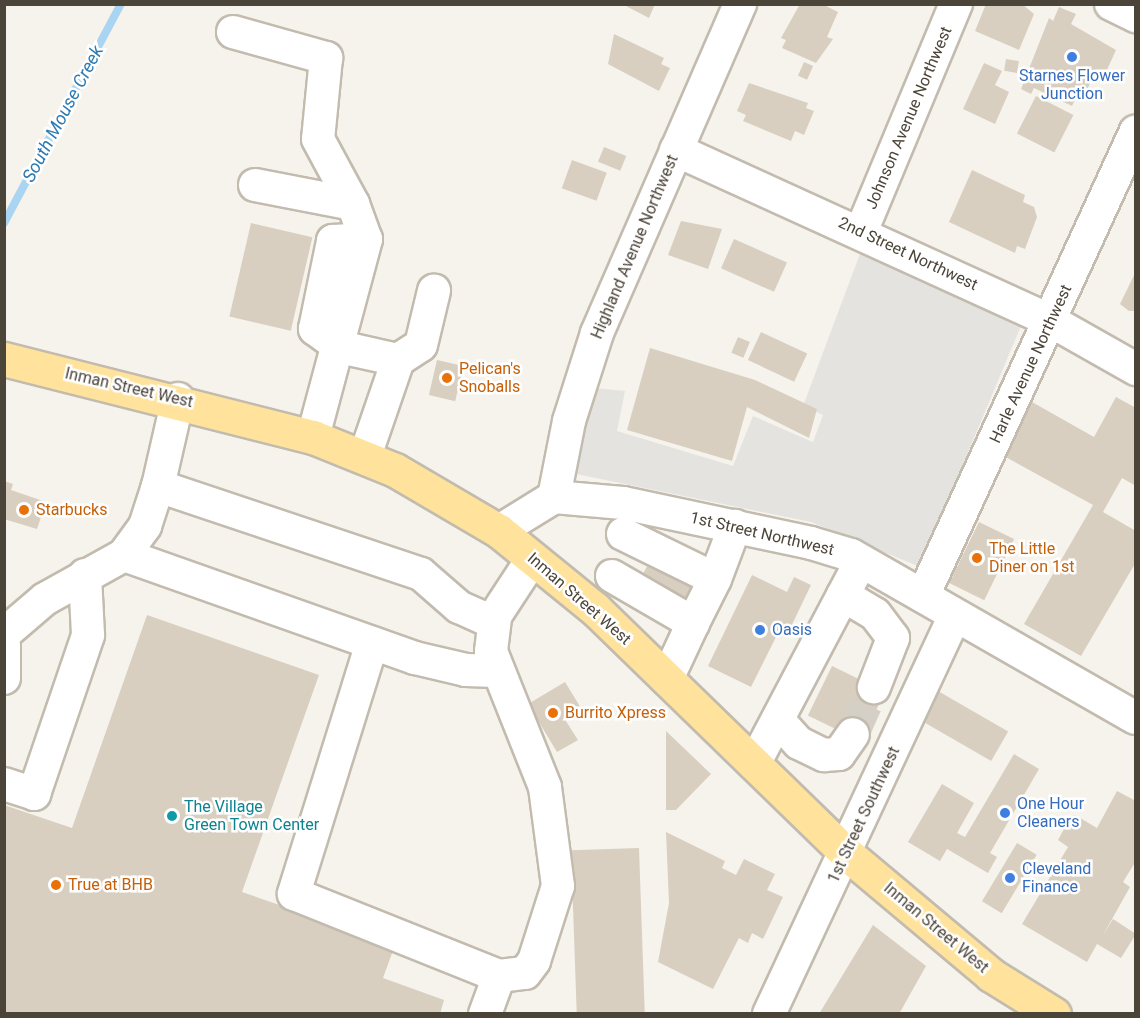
<!DOCTYPE html>
<style>
body{margin:0}
#map{position:relative;width:1140px;height:1018px;overflow:hidden;background:#f6f3ec;font-family:Roboto,sans-serif}
div>[style]{position:absolute}
[style*='--x']{left:calc(var(--x)*1px);top:calc(var(--y)*1px);width:calc(var(--w)*1px);rotate:calc(var(--a)*1deg)}
.parking>*{inset:0;background:#e5e3e0}
.stream>*{height:8px;margin:-4px;padding:0 4px;transform-origin:4px;border-radius:4px;background:#a9d4f2}
.building>*{inset:0;background:#d8cfc1;transform-origin:0 0}
.minor-tunnel>*{height:32px;margin-top:-16px;transform-origin:0;background:repeating-linear-gradient(90deg,#d4d0c8 0 32px,transparent 0 48px)}
.roads{filter:drop-shadow(2px 0 #c2bbae) drop-shadow(-2px 0 #c2bbae) drop-shadow(0 2px #c2bbae) drop-shadow(0 -2px #c2bbae)}
.minor>*{height:32px;margin:-16px;padding:0 16px;transform-origin:16px;border-radius:16px;background:#fff}
.major>*{height:33px;margin:-16.5px;padding:0 16.5px;transform-origin:16.5px;border-radius:16.5px;background:#ffe39c}
.dots>*{width:16px;height:16px;translate:-50% -50%;box-sizing:border-box;border:3px solid #fff;border-radius:50%}
span{translate:-50% -50%;white-space:nowrap;text-align:center;line-height:1.15;-webkit-text-stroke:5px #fff;paint-order:stroke}
.shop-label{font-size:16px;color:#366cbe}
.left{translate:0 -50%;text-align:left}
.street-label{font-size:16px;color:#4b4439}
.food-label{font-size:16px;color:#c56008}
.culture-label{font-size:16px;color:#0d838f}
.water-label{font-size:18px;color:#2e7ab2;font-style:italic}
.frame{position:absolute;inset:0;border:6px solid #4b4439;pointer-events:none}
</style>
<div id="map">
<div class="parking">
<i style="clip-path:polygon(861px 251px,1023px 321px,920px 567px,811px 522px,576px 474px,595px 388px,625px 391px,617px 431px,733px 466px,753px 416px,813px 442px,823px 415px,803px 406px)"></i>
</div>
<div class="stream">
<i style="--x:4;--y:223;--w:248;--a:-61.9"></i>
</div>
<div class="building">
<i style="clip-path:polygon(622px 4px,655px 4px,649px 18px)"></i>
<i style="clip-path:polygon(800px 4px,822px 4px,838px 12px,827px 37px,833px 39px,816px 63px,782px 48px,786px 40px,781px 38px)"></i>
<i style="clip-path:polygon(986px 4px,1022px 4px,1034px 14px,1019px 50px,975px 31px)"></i>
<i style="clip-path:polygon(1059px 7px,1076px 14px,1071px 24px,1116px 50px,1101px 83px,1092px 79px,1087px 90px,1081px 87px,1072px 106px,1034px 88px,1031px 94px,1021px 89px,1049px 18px,1053px 21px)"></i>
<i style="clip-path:polygon(614px 34px,664px 58px,661px 64px,670px 68px,659px 91px,608px 64px)"></i>
<i style="left:1006px;top:59px;width:13px;height:12px;rotate:9deg"></i>
<i style="left:804px;top:62px;width:10px;height:15px;rotate:24deg"></i>
<i style="clip-path:polygon(984px 63px,1002px 71px,995px 85px,1009px 92px,995px 124px,963px 109px)"></i>
<i style="clip-path:polygon(749px 83px,808px 103px,806px 108px,814px 111px,804px 135px,795px 131px,791px 141px,743px 121px,746px 115px,737px 111px)"></i>
<i style="left:1036px;top:96px;width:42px;height:42px;rotate:27deg"></i>
<i style="left:604px;top:147px;width:24px;height:16px;rotate:22deg"></i>
<i style="left:572px;top:160px;width:37px;height:30px;rotate:20deg"></i>
<i style="clip-path:polygon(972px 170px,1025px 195px,1023px 202px,1034px 207px,1037px 217px,1025px 249px,1017px 246px,1015px 253px,949px 222px)"></i>
<i style="clip-path:polygon(681px 221px,722px 229px,708px 269px,668px 255px)"></i>
<i style="left:251px;top:223px;width:63px;height:96px;rotate:13deg"></i>
<i style="left:734px;top:239px;width:58px;height:32px;rotate:24deg"></i>
<i style="clip-path:polygon(1136px 271px,1136px 311px,1129px 311px,1120px 304px)"></i>
<i style="left:761px;top:332px;width:51px;height:31px;rotate:25deg"></i>
<i style="left:738px;top:337px;width:13px;height:17px;rotate:23deg"></i>
<i style="clip-path:polygon(650px 348px,755px 380px,817px 409px,809px 438px,747px 407px,732px 461px,627px 430px)"></i>
<i style="left:437px;top:360px;width:27px;height:36px;rotate:13deg"></i>
<i style="clip-path:polygon(1116px 397px,1136px 408px,1136px 486px,1122px 478px,1103px 512px,1136px 531px,1136px 562px,1081px 656px,1024px 624px,1093px 505px,1002px 455px,1032px 402px,1094px 437px)"></i>
<i style="clip-path:polygon(4px 481px,13px 484px,11px 490px,46px 502px,37px 529px,4px 519px)"></i>
<i style="left:979px;top:522px;width:39px;height:68px;rotate:26deg"></i>
<i style="left:653px;top:555px;width:55px;height:28px;rotate:28deg"></i>
<i style="clip-path:polygon(752px 575px,787px 592px,794px 577px,811px 585px,787px 635px,779px 631px,751px 687px,708px 666px)"></i>
<i style="clip-path:polygon(147px 615px,319px 675px,242px 892px,395px 945px,383px 978px,444px 1000px,440px 1014px,4px 1014px,4px 805px,72px 828px)"></i>
<i style="left:832px;top:666px;width:59px;height:55px;rotate:26deg"></i>
<i style="clip-path:polygon(565px 682px,581px 708px,564px 718px,578px 740px,557px 752px,528px 704px)"></i>
<i style="left:938px;top:691px;width:81px;height:34px;rotate:30deg"></i>
<i style="clip-path:polygon(666px 731px,711px 774px,676px 810px,666px 810px)"></i>
<i style="clip-path:polygon(1014px 754px,1039px 769px,990px 853px,997px 857px,988px 873px,947px 849px,940px 861px,908px 842px,942px 784px,974px 803px,957px 833px,965px 837px)"></i>
<i style="clip-path:polygon(1117px 791px,1136px 801px,1136px 861px,1123px 882px,1130px 887px,1102px 937px,1113px 919px,1136px 934px,1121px 958px,1097px 944px,1087px 962px,1022px 924px,1068px 847px,1058px 840px,1070px 818px,1075px 815px,1097px 828px)"></i>
<i style="clip-path:polygon(666px 832px,725px 861px,722px 868px,736px 875px,744px 859px,775px 874px,767px 890px,783px 897px,763px 939px,752px 933px,748px 943px,739px 938px,713px 989px,658px 962px,669px 903px)"></i>
<i style="left:1017px;top:843px;width:23px;height:68px;rotate:31deg"></i>
<i style="left:639px;top:848px;width:166px;height:68px;rotate:88deg"></i>
<i style="clip-path:polygon(873px 925px,926px 966px,899px 1014px,819px 1014px)"></i>
</div>
<div class="minor-tunnel">
<i style="--x:853;--y:734;--w:51;--a:-65.9"></i>
</div>
<div class="roads">
<div class="minor">
<i style="--x:1111;--y:4;--w:28;--a:26"></i>
<i style="--x:233;--y:32;--w:97;--a:15.6"></i>
<i style="--x:326;--y:58;--w:81;--a:95.6"></i>
<i style="--x:318;--y:139;--w:74;--a:61.7"></i>
<i style="--x:676;--y:150;--w:412;--a:24.5"></i>
<i style="--x:1051;--y:321;--w:98;--a:29.5"></i>
<i style="--x:255;--y:185;--w:100;--a:11"></i>
<i style="--x:353;--y:204;--w:37;--a:70"></i>
<i style="--x:366;--y:239;--w:205;--a:105"></i>
<i style="--x:861;--y:232;--w:247;--a:-67.4"></i>
<i style="--x:398;--y:360;--w:27;--a:-33"></i>
<i style="--x:421;--y:345;--w:56;--a:-76.5"></i>
<i style="--x:178;--y:399;--w:89;--a:102.9"></i>
<i style="--x:158;--y:486;--w:277;--a:18.5"></i>
<i style="--x:421;--y:574;--w:50;--a:41"></i>
<i style="--x:459;--y:607;--w:37;--a:24"></i>
<i style="--x:365;--y:456;--w:102;--a:-71"></i>
<i style="--x:398;--y:360;--w:59;--a:-167.4"></i>
<i style="--x:340;--y:347;--w:31;--a:-144"></i>
<i style="--x:315;--y:329;--w:90;--a:-78.4"></i>
<i style="--x:333;--y:241;--w:33;--a:-3"></i>
<i style="--x:554;--y:497;--w:77;--a:-78.8"></i>
<i style="--x:569;--y:421;--w:92;--a:-72.3"></i>
<i style="--x:597;--y:333;--w:359;--a:-66.5"></i>
<i style="--x:499;--y:531;--w:65;--a:-31.7"></i>
<i style="--x:554;--y:497;--w:69;--a:5"></i>
<i style="--x:623;--y:503;--w:192;--a:12"></i>
<i style="--x:811;--y:543;--w:42;--a:16.7"></i>
<i style="--x:851;--y:555;--w:328;--a:29.8"></i>
<i style="--x:623;--y:534;--w:102;--a:26.1"></i>
<i style="--x:715;--y:579;--w:49;--a:116.6"></i>
<i style="--x:124;--y:555;--w:309;--a:19.5"></i>
<i style="--x:415;--y:658;--w:52;--a:13.2"></i>
<i style="--x:466;--y:670;--w:31;--a:2"></i>
<i style="--x:612;--y:576;--w:94;--a:30.1"></i>
<i style="--x:693;--y:623;--w:62;--a:114.9"></i>
<i style="--x:715;--y:579;--w:57;--a:-69.3"></i>
<i style="--x:843;--y:595;--w:37;--a:31"></i>
<i style="--x:875;--y:614;--w:30;--a:53"></i>
<i style="--x:893;--y:638;--w:53;--a:111.2"></i>
<i style="--x:923;--y:596;--w:511;--a:-65.39"></i>
<i style="--x:4;--y:634;--w:54;--a:-40.5"></i>
<i style="--x:45;--y:599;--w:90;--a:-29.1"></i>
<i style="--x:124;--y:555;--w:36;--a:-54"></i>
<i style="--x:145;--y:526;--w:42;--a:-72"></i>
<i style="--x:372;--y:643;--w:263;--a:107.3"></i>
<i style="--x:294;--y:894;--w:221;--a:21.8"></i>
<i style="--x:4;--y:645;--w:33;--a:90"></i>
<i style="--x:778;--y:720;--w:31;--a:48"></i>
<i style="--x:799;--y:743;--w:28;--a:26"></i>
<i style="--x:824;--y:755;--w:15;--a:-4"></i>
<i style="--x:839;--y:754;--w:24;--a:-55"></i>
<i style="--x:754;--y:764;--w:229;--a:-62.2"></i>
<i style="--x:4;--y:784;--w:32;--a:18"></i>
<i style="--x:34;--y:794;--w:168;--a:-71.2"></i>
<i style="--x:88;--y:635;--w:60;--a:-92.9"></i>
<i style="--x:485;--y:1014;--w:40;--a:-69.8"></i>
<i style="--x:499;--y:976;--w:26;--a:-7"></i>
<i style="--x:525;--y:973;--w:15;--a:-53"></i>
<i style="--x:534;--y:961;--w:79;--a:-72.3"></i>
<i style="--x:558;--y:886;--w:100;--a:-97.5"></i>
<i style="--x:545;--y:787;--w:146;--a:-111.7"></i>
<i style="--x:491;--y:651;--w:35;--a:-83"></i>
<i style="--x:495;--y:616;--w:69;--a:-56.8"></i>
<i style="--x:769;--y:1014;--w:440;--a:-65"></i>
</div>
<div class="major">
<i style="--x:4;--y:359;--w:319;--a:14.2"></i>
<i style="--x:313;--y:437;--w:88;--a:21.9"></i>
<i style="--x:395;--y:470;--w:121;--a:30.4"></i>
<i style="--x:499;--y:531;--w:124;--a:39.1"></i>
<i style="--x:595;--y:609;--w:351;--a:44.2"></i>
<i style="--x:847;--y:854;--w:188;--a:40"></i>
<i style="--x:991;--y:975;--w:74;--a:31.8"></i>
</div>
</div>
<div class="dots">
<i style="left:1072px;top:57px;background:#3f7fe0"></i>
<i style="left:447px;top:378px;background:#e8710a"></i>
<i style="left:24px;top:510px;background:#e8710a"></i>
<i style="left:977px;top:558px;background:#e8710a"></i>
<i style="left:760px;top:630px;background:#3f7fe0"></i>
<i style="left:553px;top:713px;background:#e8710a"></i>
<i style="left:1005px;top:813px;background:#3f7fe0"></i>
<i style="left:172px;top:816px;background:#0f9aa8"></i>
<i style="left:1010px;top:878px;background:#3f7fe0"></i>
<i style="left:56px;top:885px;background:#e8710a"></i>
</div>
<div class="shop-label">
<span style="left:1072px;top:85px">Starnes Flower<br>Junction</span>
<span class="left" style="left:772px;top:630px">Oasis</span>
<span class="left" style="left:1017px;top:813px">One Hour<br>Cleaners</span>
<span class="left" style="left:1022px;top:878px">Cleveland<br>Finance</span>
</div>
<div class="street-label">
<span style="left:909px;top:118px;rotate:-67deg">Johnson Avenue Northwest</span>
<span style="left:635px;top:247px;rotate:-67deg">Highland Avenue Northwest</span>
<span style="left:908px;top:254px;rotate:25deg">2nd Street Northwest</span>
<span style="left:1031px;top:364px;rotate:-65deg">Harle Avenue Northwest</span>
<span style="left:129px;top:388px;rotate:13deg">Inman Street West</span>
<span style="left:762px;top:534px;rotate:13deg">1st Street Northwest</span>
<span style="left:579px;top:599px;rotate:41deg">Inman Street West</span>
<span style="left:864px;top:815px;rotate:-65deg">1st Street Southwest</span>
<span style="left:936px;top:928px;rotate:40deg">Inman Street West</span>
</div>
<div class="food-label">
<span class="left" style="left:459px;top:378px">Pelican's<br>Snoballs</span>
<span class="left" style="left:36px;top:510px">Starbucks</span>
<span class="left" style="left:989px;top:558px">The Little<br>Diner on 1st</span>
<span class="left" style="left:565px;top:713px">Burrito Xpress</span>
<span class="left" style="left:68px;top:885px">True at BHB</span>
</div>
<div class="culture-label">
<span class="left" style="left:184px;top:816px">The Village<br>Green Town Center</span>
</div>
<div class="water-label">
<span style="left:63px;top:114px;rotate:-62deg">South Mouse Creek</span>
</div>
<div class="frame"></div>
</div>
